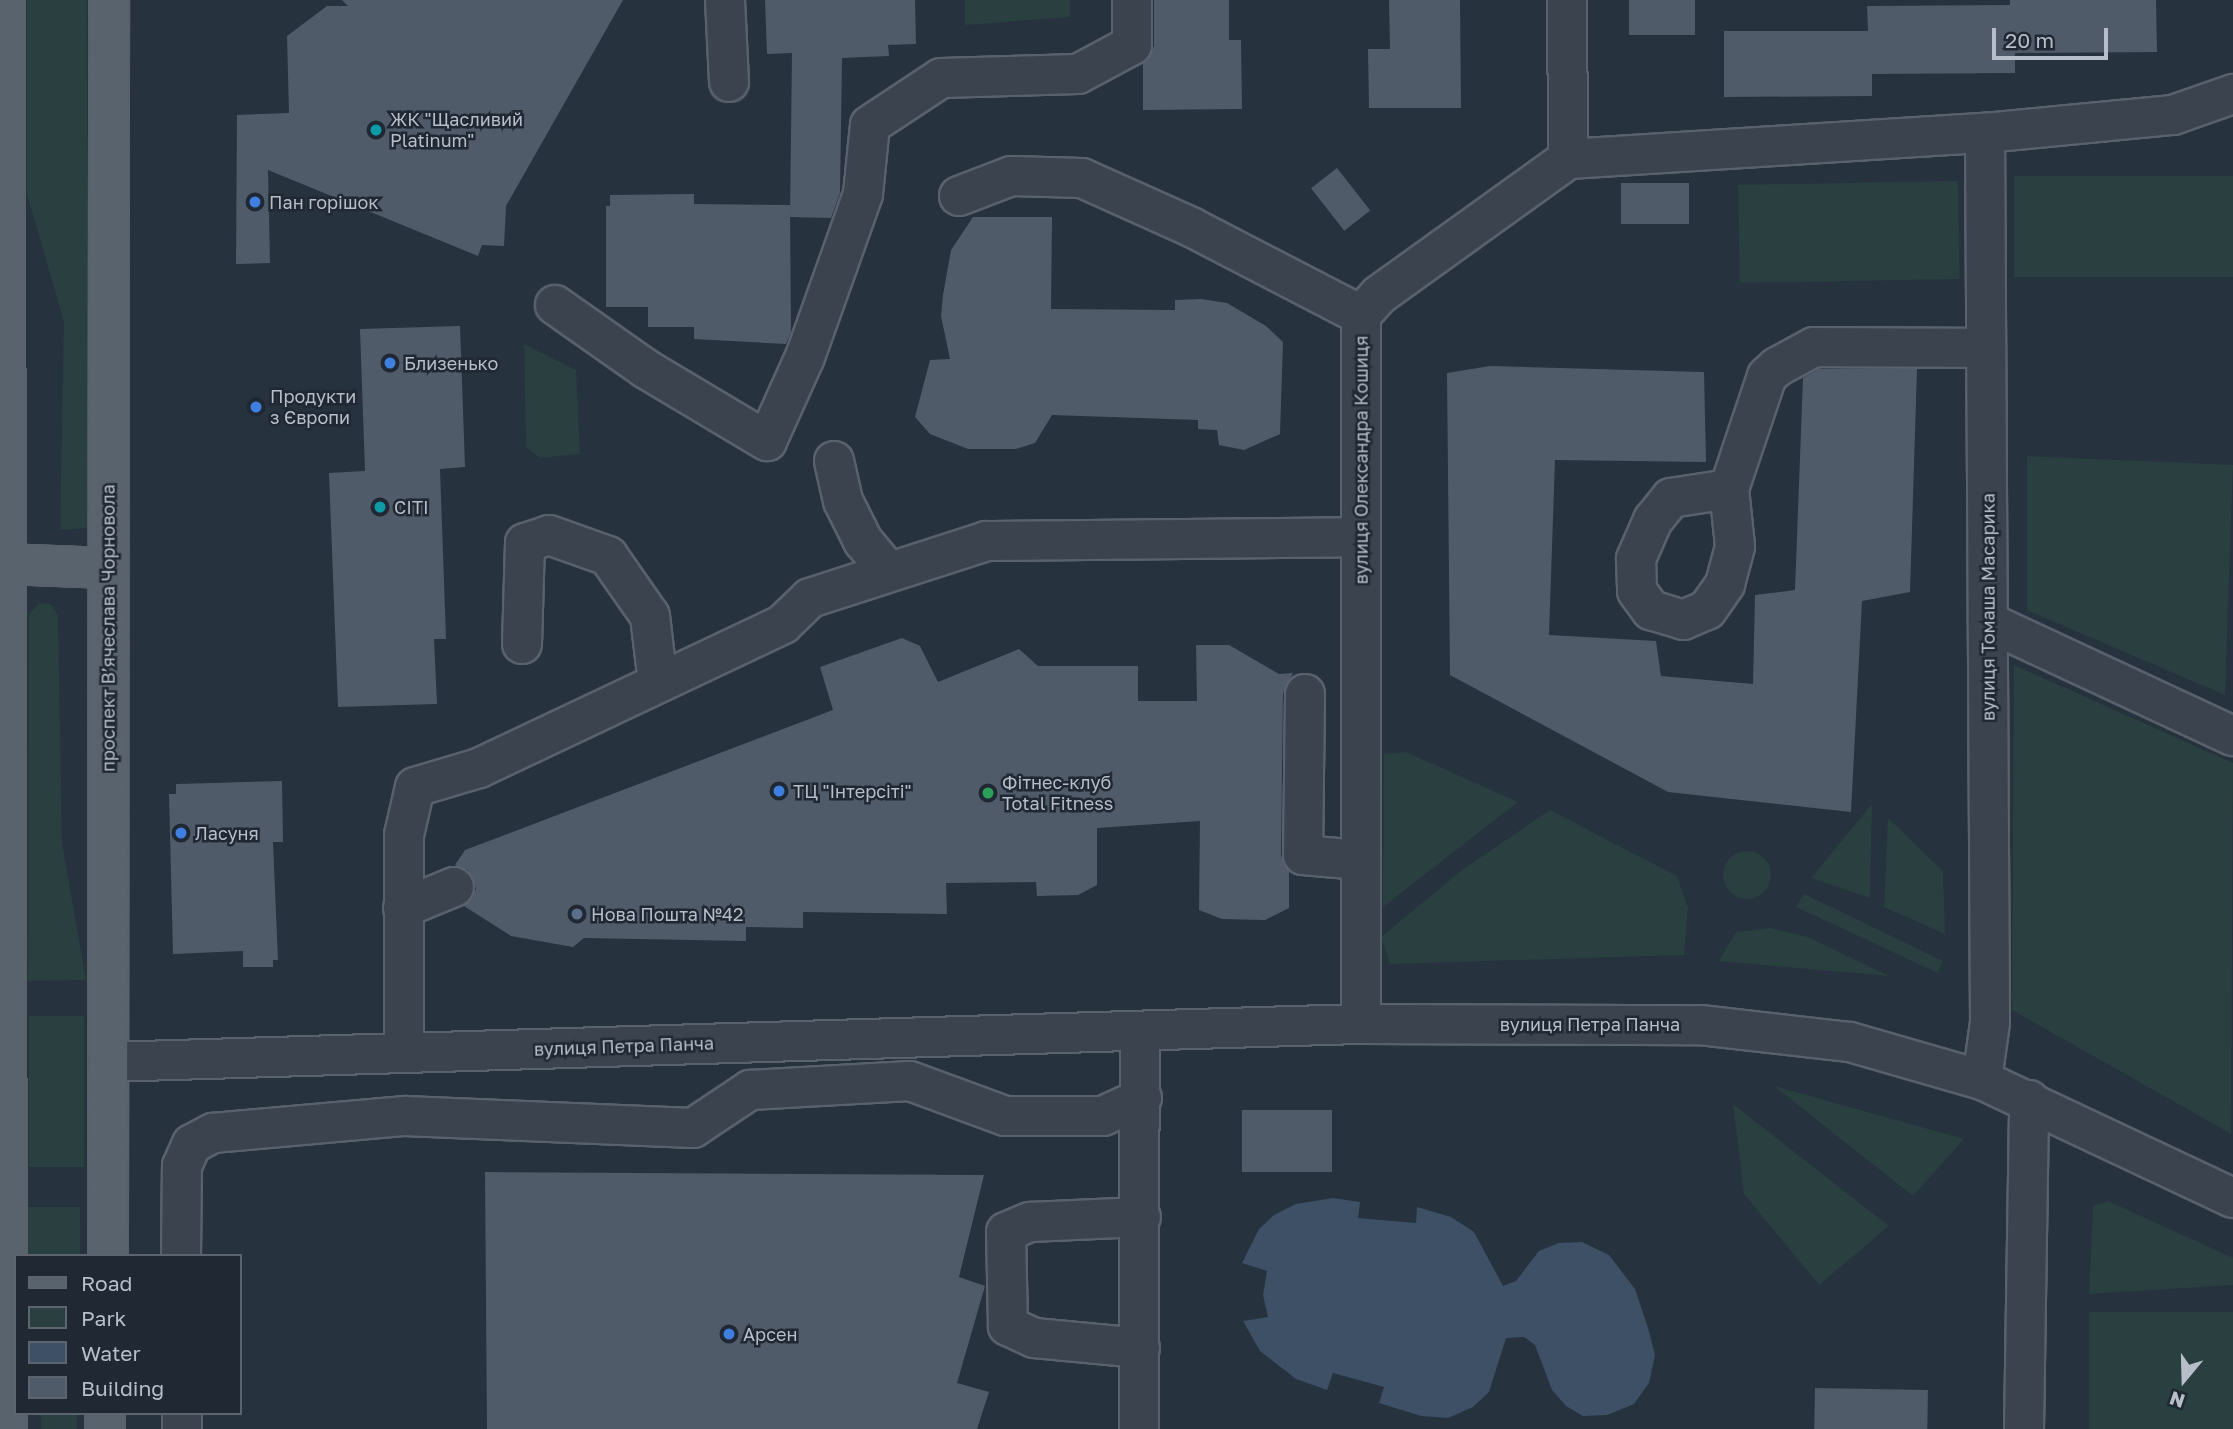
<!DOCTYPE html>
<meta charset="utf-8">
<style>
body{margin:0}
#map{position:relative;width:2233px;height:1429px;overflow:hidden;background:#26323e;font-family:"Golos Text",sans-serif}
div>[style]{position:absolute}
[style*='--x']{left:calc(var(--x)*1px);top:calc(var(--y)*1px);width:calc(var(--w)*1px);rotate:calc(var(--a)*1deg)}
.green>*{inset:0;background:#293f40;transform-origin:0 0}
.round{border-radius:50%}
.water>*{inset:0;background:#3d5066}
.building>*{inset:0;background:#505b69;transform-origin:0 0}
.roads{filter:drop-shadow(2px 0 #58616c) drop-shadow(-2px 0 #58616c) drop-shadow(0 2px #58616c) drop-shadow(0 -2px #58616c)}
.minor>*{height:38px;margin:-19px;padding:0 19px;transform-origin:19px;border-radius:19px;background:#3a434e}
.major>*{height:38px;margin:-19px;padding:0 19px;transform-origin:19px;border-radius:19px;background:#58636e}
.dots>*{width:19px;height:19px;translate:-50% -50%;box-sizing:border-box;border:4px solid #1f2833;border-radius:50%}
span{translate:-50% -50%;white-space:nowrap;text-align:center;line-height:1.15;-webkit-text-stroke:5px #1f2833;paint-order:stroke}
.poi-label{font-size:18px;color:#b7bec9}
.left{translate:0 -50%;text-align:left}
.street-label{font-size:18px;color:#b7bec9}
.legend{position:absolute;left:14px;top:1254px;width:228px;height:161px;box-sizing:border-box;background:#1f2833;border:2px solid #5c646f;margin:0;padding:9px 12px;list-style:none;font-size:21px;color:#b7bec9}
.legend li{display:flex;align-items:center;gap:14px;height:35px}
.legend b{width:35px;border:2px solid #5c646f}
.north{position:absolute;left:2149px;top:1345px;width:70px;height:70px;-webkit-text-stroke:5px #1f2833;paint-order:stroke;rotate:199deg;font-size:19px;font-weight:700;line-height:28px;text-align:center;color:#b7bec9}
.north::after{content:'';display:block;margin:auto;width:24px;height:32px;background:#b7bec9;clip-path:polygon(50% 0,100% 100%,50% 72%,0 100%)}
.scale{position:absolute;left:1992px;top:28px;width:116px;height:32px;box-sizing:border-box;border:4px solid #b7bec9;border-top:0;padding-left:9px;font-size:21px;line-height:24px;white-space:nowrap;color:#b7bec9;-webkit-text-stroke:5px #1f2833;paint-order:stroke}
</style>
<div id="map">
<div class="green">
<i style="clip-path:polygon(27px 0,87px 0,88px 528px,60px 530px,64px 322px,27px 194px)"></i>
<i style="clip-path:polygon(965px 0,1070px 0,1070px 17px,965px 25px)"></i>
<i style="left:2233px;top:176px;width:101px;height:219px;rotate:90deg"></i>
<i style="left:1958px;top:181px;width:98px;height:220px;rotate:89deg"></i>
<i style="clip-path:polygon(524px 344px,576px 370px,580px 454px,540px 458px,526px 447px)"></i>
<i style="clip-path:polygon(2027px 456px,2233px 465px,2225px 695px,2027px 610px)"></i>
<i style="clip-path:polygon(40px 603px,50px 604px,58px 615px,62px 843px,86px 980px,28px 981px,29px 614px)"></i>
<i style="clip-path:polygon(2014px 665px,2233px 763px,2231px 1134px,2012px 1010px)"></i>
<i style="clip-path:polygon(1406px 752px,1518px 802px,1383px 907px,1384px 754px)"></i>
<i style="clip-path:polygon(1872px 804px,1870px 898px,1811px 878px)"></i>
<i style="clip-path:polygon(1550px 810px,1677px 876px,1688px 908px,1684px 955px,1390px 964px,1381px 937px,1462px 870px)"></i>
<i style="clip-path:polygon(1888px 818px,1943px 871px,1945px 934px,1884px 907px)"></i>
<i class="round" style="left:1723px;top:851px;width:48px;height:48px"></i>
<i style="clip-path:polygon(1804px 894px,1943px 961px,1938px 973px,1796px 907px)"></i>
<i style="clip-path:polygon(1771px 928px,1808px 937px,1889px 976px,1719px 961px,1736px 932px)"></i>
<i style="left:29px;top:1016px;width:55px;height:151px"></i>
<i style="clip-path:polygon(1774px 1086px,1964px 1139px,1913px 1196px)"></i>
<i style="clip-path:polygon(1733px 1104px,1889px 1226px,1819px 1285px,1744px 1194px)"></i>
<i style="clip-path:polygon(2108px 1201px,2233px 1258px,2233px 1285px,2089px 1294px,2093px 1206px)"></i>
<i style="left:26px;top:1207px;width:54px;height:49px"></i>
<i style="left:2233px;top:1312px;width:117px;height:144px;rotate:90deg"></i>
<i style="left:41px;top:1413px;width:36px;height:16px"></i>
</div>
<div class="water">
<i style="clip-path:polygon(1333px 1198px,1360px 1202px,1358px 1218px,1416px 1223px,1417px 1207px,1451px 1217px,1474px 1232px,1503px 1286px,1516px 1281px,1539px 1251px,1559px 1243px,1582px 1242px,1609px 1255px,1635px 1289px,1648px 1328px,1655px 1355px,1649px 1383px,1634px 1404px,1607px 1415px,1583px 1416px,1566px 1406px,1552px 1390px,1535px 1345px,1524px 1337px,1506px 1338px,1489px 1392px,1473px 1407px,1448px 1418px,1421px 1416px,1379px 1403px,1384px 1387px,1333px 1373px,1327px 1390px,1296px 1379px,1260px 1351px,1243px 1321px,1268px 1317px,1263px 1295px,1267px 1271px,1242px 1263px,1259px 1229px,1274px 1215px,1296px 1204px)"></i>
</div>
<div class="building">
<i style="clip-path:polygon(342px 0,623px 0,506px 206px,504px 246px,482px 245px,478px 256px,268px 170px,270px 263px,236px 264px,237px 115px,289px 113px,287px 36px,327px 6px,348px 6px)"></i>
<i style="clip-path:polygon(765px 0,915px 0,916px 44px,888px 45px,889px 56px,842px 58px,840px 193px,831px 218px,790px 217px,792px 53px,767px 54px)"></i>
<i style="clip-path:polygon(1154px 0,1229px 0,1229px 40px,1241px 40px,1242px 109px,1143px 110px,1143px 64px,1154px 46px)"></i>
<i style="clip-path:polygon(1389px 0,1460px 0,1461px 108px,1369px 108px,1368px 49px,1390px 49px)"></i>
<i style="left:1629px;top:0;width:66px;height:35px"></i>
<i style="clip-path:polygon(2010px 0,2156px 0,2157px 52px,2015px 53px,2015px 73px,1872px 74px,1872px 96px,1724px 97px,1724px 31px,1868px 31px,1867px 6px,2010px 5px)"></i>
<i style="left:1337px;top:168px;width:54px;height:33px;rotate:52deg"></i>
<i style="left:1621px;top:183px;width:68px;height:41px"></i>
<i style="clip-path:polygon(694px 194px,694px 204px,790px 205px,791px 332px,786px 344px,694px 339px,694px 327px,648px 327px,648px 307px,606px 307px,606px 206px,610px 206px,610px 195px)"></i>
<i style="clip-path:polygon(973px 217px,1052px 217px,1051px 309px,1175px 310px,1175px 300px,1201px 299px,1227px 303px,1266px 326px,1283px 342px,1280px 434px,1244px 450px,1219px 445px,1217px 430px,1198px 429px,1198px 420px,1052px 415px,1035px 443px,1016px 449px,968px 449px,930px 434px,915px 417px,930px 360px,950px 359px,941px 316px,943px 295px,951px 250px)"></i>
<i style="clip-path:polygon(460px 326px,465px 467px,440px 469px,446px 639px,434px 639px,437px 704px,338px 707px,329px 473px,365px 471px,360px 329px)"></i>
<i style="clip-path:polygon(1490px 366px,1704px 372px,1706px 462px,1555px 460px,1549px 635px,1656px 641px,1661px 676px,1753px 684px,1755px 595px,1795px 590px,1803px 378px,1819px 369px,1917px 369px,1910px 592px,1862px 601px,1851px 812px,1668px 792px,1450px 675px,1447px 373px)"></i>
<i style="clip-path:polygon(902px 638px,920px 646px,938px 682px,1019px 649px,1038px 666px,1138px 666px,1138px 701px,1197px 701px,1196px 645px,1229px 645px,1279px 674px,1293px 673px,1283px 694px,1281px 855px,1289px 872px,1289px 908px,1265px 920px,1222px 919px,1199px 910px,1200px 821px,1097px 828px,1097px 885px,1078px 895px,1037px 896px,1036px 882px,946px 883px,947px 914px,803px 912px,803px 928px,746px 927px,746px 941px,584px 938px,573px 947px,511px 936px,464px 906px,476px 889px,468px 870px,455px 865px,465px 850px,833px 710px,820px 667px)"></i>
<i style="clip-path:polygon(282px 781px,283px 842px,273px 842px,278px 960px,273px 960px,273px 967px,243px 967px,243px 951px,173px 954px,169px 794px,176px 794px,176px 784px)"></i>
<i style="left:1242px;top:1110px;width:90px;height:62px"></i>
<i style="clip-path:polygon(485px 1172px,984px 1175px,959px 1277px,985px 1286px,957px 1383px,989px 1392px,977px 1429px,487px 1429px)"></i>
<i style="left:1815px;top:1388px;width:113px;height:41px;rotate:1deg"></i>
</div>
<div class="roads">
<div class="minor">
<i style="--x:725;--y:0;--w:82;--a:87.2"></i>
<i style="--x:1567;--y:0;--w:159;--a:89.6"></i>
<i style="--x:1568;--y:159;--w:418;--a:-3.6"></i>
<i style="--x:1985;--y:133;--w:189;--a:-5.5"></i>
<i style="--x:2173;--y:115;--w:64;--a:-19.3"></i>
<i style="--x:959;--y:196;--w:56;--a:-21"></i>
<i style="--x:1011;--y:176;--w:71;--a:1.6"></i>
<i style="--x:1082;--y:178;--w:120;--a:24.2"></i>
<i style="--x:1191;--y:227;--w:191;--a:27.4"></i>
<i style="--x:555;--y:305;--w:111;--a:35.1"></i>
<i style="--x:646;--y:369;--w:141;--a:30.8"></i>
<i style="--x:767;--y:441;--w:92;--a:-65.7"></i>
<i style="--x:805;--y:357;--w:173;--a:-70.4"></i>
<i style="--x:863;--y:194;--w:69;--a:-84.2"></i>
<i style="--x:870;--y:125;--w:85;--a:-33.5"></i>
<i style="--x:941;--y:78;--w:137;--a:-1.7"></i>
<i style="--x:1078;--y:74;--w:61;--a:-28.2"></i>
<i style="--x:1132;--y:45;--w:45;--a:-90"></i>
<i style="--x:834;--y:461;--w:41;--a:77.3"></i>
<i style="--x:843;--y:501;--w:45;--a:63.4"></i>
<i style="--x:863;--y:541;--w:38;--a:50"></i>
<i style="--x:1729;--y:489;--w:59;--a:171.2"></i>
<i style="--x:1671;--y:498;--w:28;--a:129"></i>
<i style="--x:1653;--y:520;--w:43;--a:113.6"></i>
<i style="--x:1636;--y:559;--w:32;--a:88"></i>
<i style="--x:1637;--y:591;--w:24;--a:54"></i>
<i style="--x:1651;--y:610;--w:34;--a:17"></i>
<i style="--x:1683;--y:620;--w:26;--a:-23"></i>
<i style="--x:1707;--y:610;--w:32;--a:-55"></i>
<i style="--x:1725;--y:584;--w:39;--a:-75"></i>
<i style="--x:1735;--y:546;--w:57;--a:-96"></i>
<i style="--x:1729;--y:489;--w:119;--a:-71.4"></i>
<i style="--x:1767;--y:376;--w:13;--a:-42"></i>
<i style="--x:1777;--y:367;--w:42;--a:-28.4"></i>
<i style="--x:1814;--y:347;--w:172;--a:0.3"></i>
<i style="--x:1988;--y:622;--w:270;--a:25"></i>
<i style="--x:522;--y:644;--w:101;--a:-88.3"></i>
<i style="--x:525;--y:543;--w:25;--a:-18"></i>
<i style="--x:549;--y:535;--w:63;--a:19.6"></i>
<i style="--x:608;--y:556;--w:73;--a:55"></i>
<i style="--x:650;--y:616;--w:67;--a:83.2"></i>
<i style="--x:1305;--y:694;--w:161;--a:90.7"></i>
<i style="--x:1303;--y:855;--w:57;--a:5"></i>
<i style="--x:403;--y:908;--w:55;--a:-22.4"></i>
<i style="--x:1361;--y:1024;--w:709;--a:-90"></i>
<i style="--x:1361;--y:315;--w:27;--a:-48"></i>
<i style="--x:1379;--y:295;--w:233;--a:-35.7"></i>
<i style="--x:404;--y:1053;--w:218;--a:-90"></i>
<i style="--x:404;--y:835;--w:49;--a:-77.1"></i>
<i style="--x:415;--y:787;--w:67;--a:-16.5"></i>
<i style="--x:479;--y:768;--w:336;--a:-25.3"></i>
<i style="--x:783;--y:624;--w:37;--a:-44"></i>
<i style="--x:810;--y:598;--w:185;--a:-17.9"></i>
<i style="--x:986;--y:541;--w:373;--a:-0.6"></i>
<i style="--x:108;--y:1062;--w:1254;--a:-1.74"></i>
<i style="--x:1361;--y:1024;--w:339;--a:0.2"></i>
<i style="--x:1700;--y:1025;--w:151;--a:6.5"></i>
<i style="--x:1850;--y:1042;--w:137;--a:16.1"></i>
<i style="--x:1982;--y:1080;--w:277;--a:25.2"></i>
<i style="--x:1982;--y:1080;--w:59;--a:-82.1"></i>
<i style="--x:1990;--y:1022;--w:889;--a:-90.32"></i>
<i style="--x:181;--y:1256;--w:90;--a:-89.4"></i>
<i style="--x:182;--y:1166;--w:24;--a:-66"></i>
<i style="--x:192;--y:1144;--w:24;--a:-28"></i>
<i style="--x:213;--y:1133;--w:193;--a:-5.1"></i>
<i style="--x:405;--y:1116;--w:288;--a:2.4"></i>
<i style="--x:693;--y:1128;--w:69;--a:-33.7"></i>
<i style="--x:750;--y:1090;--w:160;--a:-3.2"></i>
<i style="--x:910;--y:1081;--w:101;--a:20.2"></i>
<i style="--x:1005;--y:1116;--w:98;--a:0"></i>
<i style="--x:1103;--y:1116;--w:43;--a:-24.8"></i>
<i style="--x:1140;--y:1348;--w:106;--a:-174.6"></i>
<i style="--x:1034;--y:1338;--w:29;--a:-155"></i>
<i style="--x:1008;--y:1326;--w:94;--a:-91.2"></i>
<i style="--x:1006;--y:1232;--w:26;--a:-23"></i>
<i style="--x:1030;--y:1222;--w:111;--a:-2.6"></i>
<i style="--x:182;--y:1413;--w:16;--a:90"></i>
<i style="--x:1139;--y:1429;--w:398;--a:-89.9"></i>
<i style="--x:2024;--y:1429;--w:329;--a:-89.1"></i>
</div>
<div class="major">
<i style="--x:5;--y:0;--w:1429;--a:89.92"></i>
<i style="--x:5;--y:564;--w:102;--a:2.2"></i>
<i style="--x:108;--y:1256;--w:1256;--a:-89.95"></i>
<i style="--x:105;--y:1429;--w:16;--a:-90"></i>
</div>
</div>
<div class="dots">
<i style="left:376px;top:130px;background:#0f9aa8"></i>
<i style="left:255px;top:202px;background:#3f7fe0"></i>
<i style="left:390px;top:363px;background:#3f7fe0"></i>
<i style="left:256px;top:407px;background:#3f7fe0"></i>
<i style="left:380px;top:507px;background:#0f9aa8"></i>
<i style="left:779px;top:791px;background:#3f7fe0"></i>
<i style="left:988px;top:793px;background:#2e9e5b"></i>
<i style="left:181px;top:833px;background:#3f7fe0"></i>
<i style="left:577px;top:914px;background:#5c6f8a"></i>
<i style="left:729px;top:1334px;background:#3f7fe0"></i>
</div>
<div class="poi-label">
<span class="left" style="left:390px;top:130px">ЖК "Щасливий<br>Platinum"</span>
<span class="left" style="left:269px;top:202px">Пан горішок</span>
<span class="left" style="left:404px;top:363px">Близенько</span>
<span class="left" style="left:270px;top:407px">Продукти<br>з Європи</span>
<span class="left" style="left:394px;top:507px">CITI</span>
<span class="left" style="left:1002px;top:793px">Фітнес-клуб<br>Total Fitness</span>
<span class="left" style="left:793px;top:791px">ТЦ "Інтерсіті"</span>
<span class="left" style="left:195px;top:833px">Ласуня</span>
<span class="left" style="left:591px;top:914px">Нова Пошта №42</span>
<span class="left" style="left:743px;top:1334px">Арсен</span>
</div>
<div class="street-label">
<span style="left:1361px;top:460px;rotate:-90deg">вулиця Олександра Кошиця</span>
<span style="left:1988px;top:607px;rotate:-90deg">вулиця Томаша Масарика</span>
<span style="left:108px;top:628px;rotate:-90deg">проспект Вʼячеслава Чорновола</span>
<span style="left:1590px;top:1024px">вулиця Петра Панча</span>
<span style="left:624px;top:1046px;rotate:-2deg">вулиця Петра Панча</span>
</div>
<ul class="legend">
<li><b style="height:9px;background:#58636e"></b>Road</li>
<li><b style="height:19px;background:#293f40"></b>Park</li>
<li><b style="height:19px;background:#3d5066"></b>Water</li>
<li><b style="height:19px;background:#505b69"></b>Building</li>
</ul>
<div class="north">N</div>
<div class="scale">20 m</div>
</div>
